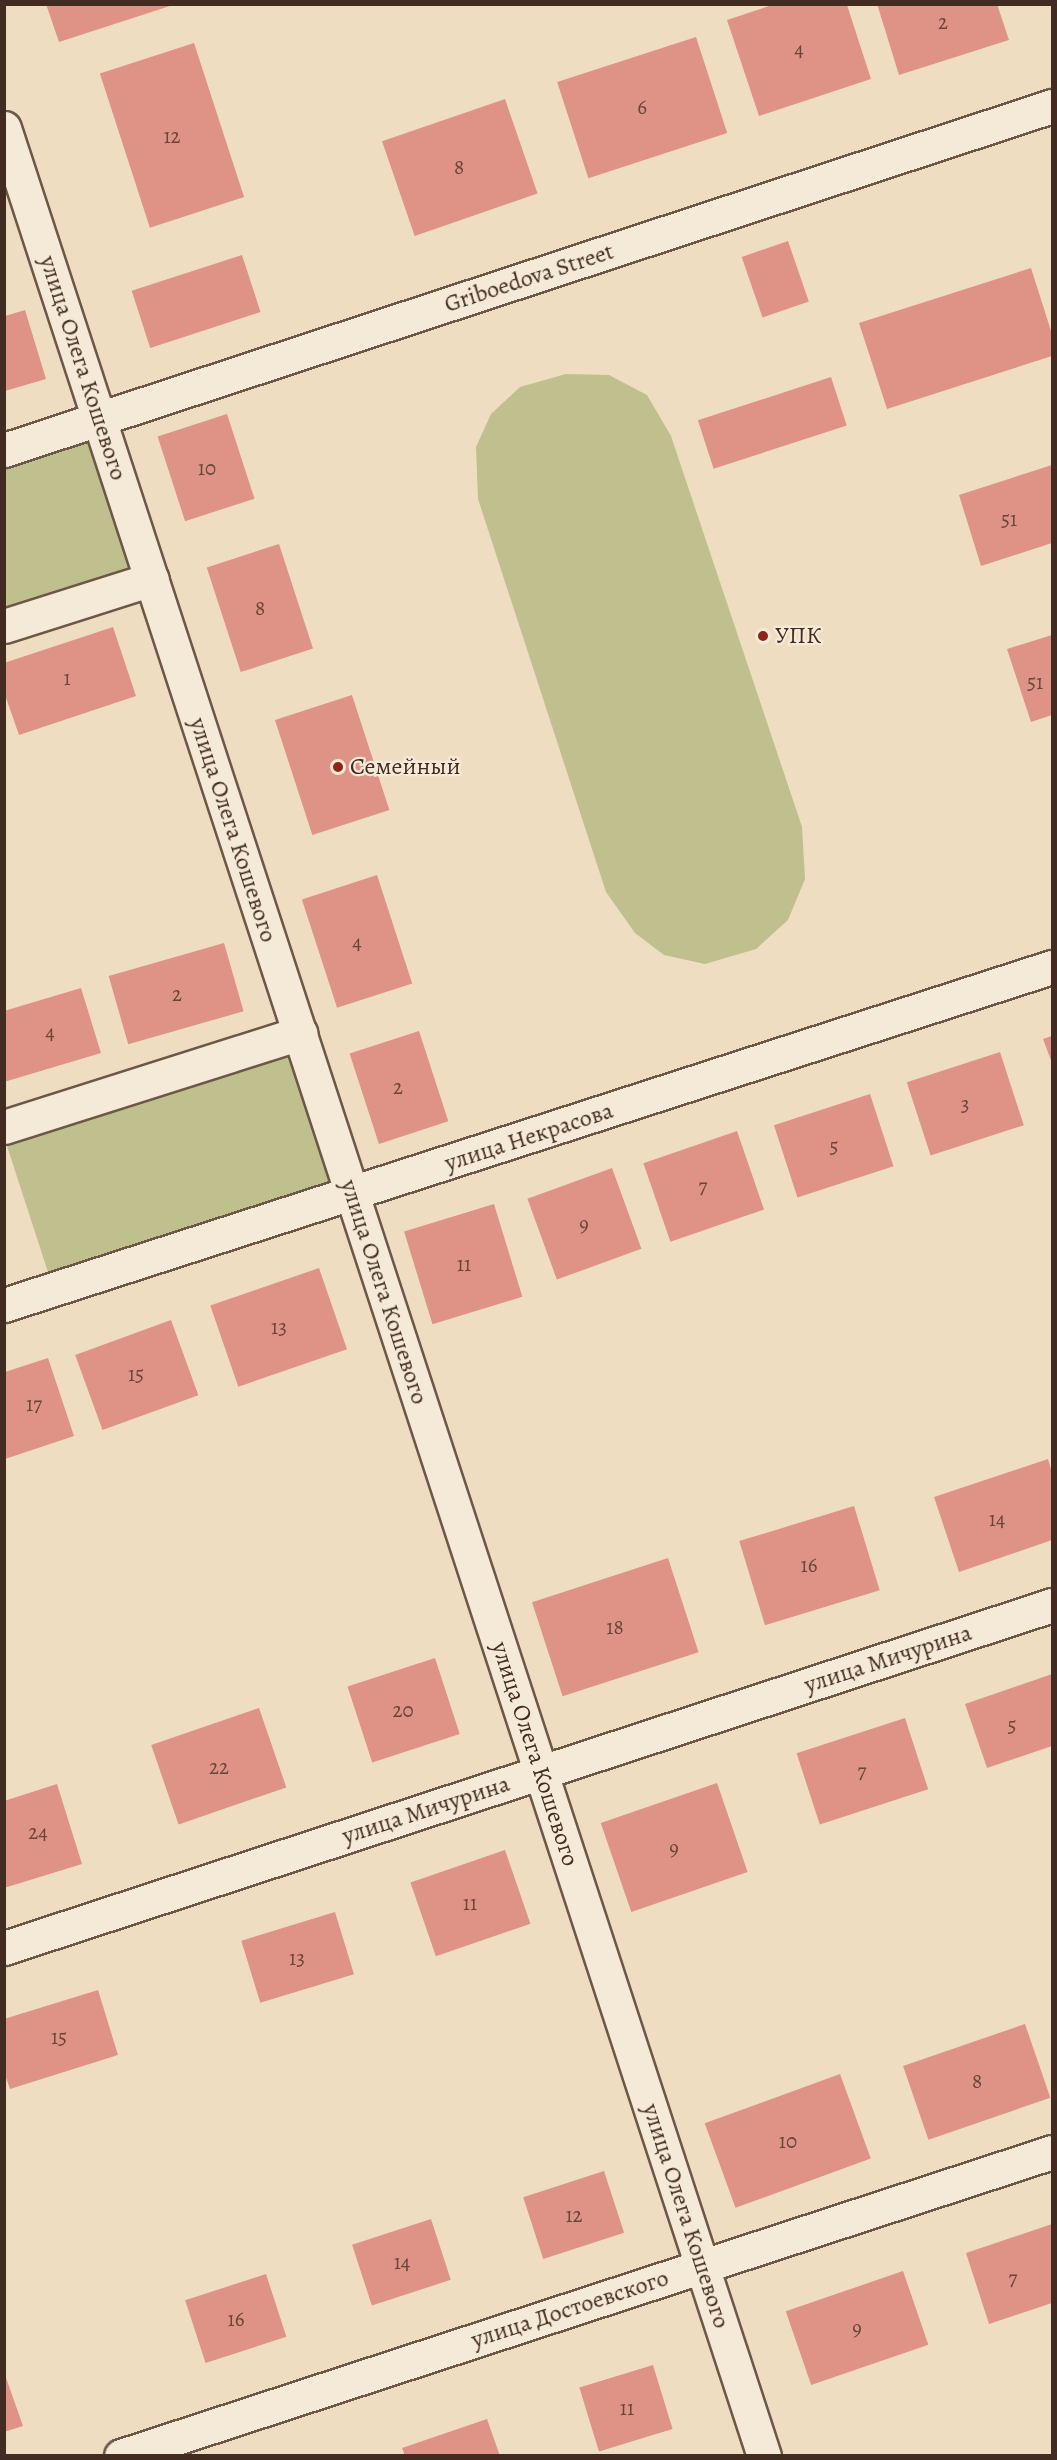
<!DOCTYPE html>
<meta charset="utf-8">
<style>
body{margin:0}
#map{position:relative;width:1057px;height:2460px;overflow:hidden;background:#efddc2;font-family:Alegreya,serif}
div>[style]{position:absolute}
[style*='--x']{left:calc(var(--x)*1px);top:calc(var(--y)*1px);width:calc(var(--w)*1px);rotate:calc(var(--a)*1deg)}
.green>*{inset:0;background:#c0bf8e;transform-origin:0 0}
.building>*{inset:0;background:#df9386;transform-origin:0 0}
.roads{filter:drop-shadow(2px 0 #6d5848) drop-shadow(-2px 0 #6d5848) drop-shadow(0 2px #6d5848) drop-shadow(0 -2px #6d5848)}
.minor>*{height:33px;margin:-16.5px;padding:0 16.5px;transform-origin:16.5px;border-radius:16.5px;background:#f5e9d7}
.dots>*{width:16px;height:16px;translate:-50% -50%;box-sizing:border-box;border:3px solid #f5e9d7;border-radius:50%}
span{translate:-50% -50%;white-space:nowrap;text-align:center;line-height:1.15;-webkit-text-stroke:4.5px #f5e9d7;paint-order:stroke}
.number-label{font-size:21px;color:#69453a}
.number-label span{-webkit-text-stroke-width:0}
.street-label{font-size:24px;color:#422b20}
.poi-label{font-size:24px;color:#422b20}
.left{translate:0 -50%;text-align:left}
.frame{position:absolute;inset:0;border:6px solid #422b20;pointer-events:none}
</style>
<div id="map">
<div class="green">
<i style="clip-path:polygon(566px 374px,609px 375px,647px 395px,671px 436px,802px 827px,805px 879px,788px 920px,756px 949px,705px 964px,664px 955px,635px 933px,606px 892px,478px 499px,476px 447px,491px 414px,520px 387px)"></i>
<i style="clip-path:polygon(92px 434px,136px 573px,5px 615px,4px 462px)"></i>
<i style="left:291px;top:1046px;width:146px;height:301px;rotate:72deg"></i>
</div>
<div class="building">
<i style="clip-path:polygon(46px 4px,173px 4px,173px 5px,59px 42px)"></i>
<i style="clip-path:polygon(877px 4px,997px 4px,1009px 40px,899px 75px)"></i>
<i style="clip-path:polygon(772px 5px,847px 5px,871px 79px,759px 116px,727px 20px)"></i>
<i style="left:696px;top:37px;width:101px;height:146px;rotate:72deg"></i>
<i style="left:194px;top:43px;width:162px;height:99px;rotate:72deg"></i>
<i style="left:505px;top:99px;width:100px;height:130px;rotate:71deg"></i>
<i style="left:788px;top:241px;width:64px;height:49px;rotate:71deg"></i>
<i style="left:242px;top:255px;width:60px;height:116px;rotate:72deg"></i>
<i style="clip-path:polygon(1031px 268px,1052px 334px,1052px 356px,887px 409px,859px 323px)"></i>
<i style="clip-path:polygon(25px 310px,46px 379px,5px 391px,5px 316px)"></i>
<i style="left:831px;top:377px;width:51px;height:140px;rotate:72deg"></i>
<i style="left:227px;top:414px;width:89px;height:73px;rotate:72deg"></i>
<i style="clip-path:polygon(1052px 465px,1052px 543px,981px 566px,959px 495px)"></i>
<i style="left:279px;top:544px;width:110px;height:76px;rotate:72deg"></i>
<i style="clip-path:polygon(113px 627px,136px 696px,19px 735px,4px 692px,4px 663px)"></i>
<i style="clip-path:polygon(1052px 635px,1052px 715px,1031px 722px,1007px 649px)"></i>
<i style="left:352px;top:695px;width:121px;height:81px;rotate:72deg"></i>
<i style="left:377px;top:875px;width:114px;height:79px;rotate:72deg"></i>
<i style="left:224px;top:943px;width:71px;height:120px;rotate:74deg"></i>
<i style="clip-path:polygon(81px 988px,101px 1053px,4px 1082px,4px 1011px)"></i>
<i style="left:419px;top:1031px;width:95px;height:73px;rotate:72deg"></i>
<i style="clip-path:polygon(1052px 1036px,1052px 1063px,1043px 1039px)"></i>
<i style="left:1000px;top:1052px;width:77px;height:98px;rotate:72deg"></i>
<i style="left:870px;top:1094px;width:76px;height:101px;rotate:72deg"></i>
<i style="left:737px;top:1131px;width:83px;height:99px;rotate:71deg"></i>
<i style="left:612px;top:1168px;width:86px;height:90px;rotate:70deg"></i>
<i style="left:494px;top:1204px;width:97px;height:94px;rotate:73deg"></i>
<i style="left:319px;top:1268px;width:86px;height:115px;rotate:71deg"></i>
<i style="left:171px;top:1320px;width:80px;height:102px;rotate:70deg"></i>
<i style="clip-path:polygon(48px 1358px,74px 1436px,5px 1459px,5px 1372px)"></i>
<i style="clip-path:polygon(1048px 1459px,1052px 1473px,1052px 1540px,959px 1572px,934px 1497px)"></i>
<i style="left:854px;top:1506px;width:88px;height:120px;rotate:73deg"></i>
<i style="left:668px;top:1558px;width:99px;height:143px;rotate:72deg"></i>
<i style="left:435px;top:1658px;width:80px;height:92px;rotate:72deg"></i>
<i style="clip-path:polygon(1052px 1674px,1052px 1746px,987px 1768px,965px 1704px)"></i>
<i style="left:259px;top:1708px;width:84px;height:114px;rotate:71deg"></i>
<i style="left:905px;top:1718px;width:75px;height:114px;rotate:72deg"></i>
<i style="left:717px;top:1783px;width:94px;height:123px;rotate:71deg"></i>
<i style="clip-path:polygon(57px 1784px,82px 1864px,4px 1888px,4px 1801px)"></i>
<i style="left:505px;top:1850px;width:78px;height:100px;rotate:71deg"></i>
<i style="left:335px;top:1912px;width:65px;height:98px;rotate:73deg"></i>
<i style="clip-path:polygon(98px 1990px,118px 2055px,10px 2089px,4px 2072px,4px 2019px)"></i>
<i style="left:1025px;top:2024px;width:78px;height:129px;rotate:71deg"></i>
<i style="left:840px;top:2074px;width:90px;height:144px;rotate:70deg"></i>
<i style="left:604px;top:2171px;width:65px;height:85px;rotate:72deg"></i>
<i style="left:431px;top:2219px;width:64px;height:83px;rotate:72deg"></i>
<i style="clip-path:polygon(1052px 2224px,1052px 2303px,989px 2324px,966px 2253px)"></i>
<i style="left:903px;top:2271px;width:78px;height:124px;rotate:71deg"></i>
<i style="left:266px;top:2274px;width:66px;height:85px;rotate:72deg"></i>
<i style="left:653px;top:2365px;width:67px;height:77px;rotate:73deg"></i>
<i style="clip-path:polygon(4px 2372px,23px 2426px,4px 2432px)"></i>
<i style="clip-path:polygon(487px 2419px,500px 2456px,405px 2456px,402px 2448px)"></i>
</div>
<div class="roads">
<div class="minor">
<i style="--x:4;--y:128;--w:2449;--a:71.92"></i>
<i style="--x:4;--y:450;--w:1103;--a:-18.17"></i>
<i style="--x:4;--y:626;--w:155;--a:-17.6"></i>
<i style="--x:4;--y:1127;--w:311;--a:-17.6"></i>
<i style="--x:4;--y:1305;--w:1101;--a:-17.88"></i>
<i style="--x:4;--y:1948;--w:1103;--a:-18.12"></i>
<i style="--x:121;--y:2456;--w:979;--a:-18.08"></i>
</div>
</div>
<div class="dots">
<i style="left:763px;top:636px;background:#8f2418"></i>
<i style="left:338px;top:767px;background:#8f2418"></i>
</div>
<div class="number-label">
<span style="left:943px;top:22px">2</span>
<span style="left:799px;top:49px">4</span>
<span style="left:642px;top:107px">6</span>
<span style="left:172px;top:136px">12</span>
<span style="left:459px;top:167px">8</span>
<span style="left:207px;top:468px">10</span>
<span style="left:1009px;top:519px">51</span>
<span style="left:260px;top:608px">8</span>
<span style="left:67px;top:678px">1</span>
<span style="left:1035px;top:682px">51</span>
<span style="left:357px;top:942px">4</span>
<span style="left:177px;top:994px">2</span>
<span style="left:50px;top:1032px">4</span>
<span style="left:398px;top:1087px">2</span>
<span style="left:965px;top:1104px">3</span>
<span style="left:834px;top:1146px">5</span>
<span style="left:703px;top:1186px">7</span>
<span style="left:584px;top:1224px">9</span>
<span style="left:464px;top:1264px">11</span>
<span style="left:279px;top:1327px">13</span>
<span style="left:136px;top:1374px">15</span>
<span style="left:34px;top:1404px">17</span>
<span style="left:997px;top:1519px">14</span>
<span style="left:809px;top:1565px">16</span>
<span style="left:615px;top:1627px">18</span>
<span style="left:403px;top:1710px">20</span>
<span style="left:1012px;top:1725px">5</span>
<span style="left:219px;top:1767px">22</span>
<span style="left:862px;top:1771px">7</span>
<span style="left:38px;top:1832px">24</span>
<span style="left:674px;top:1848px">9</span>
<span style="left:470px;top:1903px">11</span>
<span style="left:297px;top:1958px">13</span>
<span style="left:59px;top:2037px">15</span>
<span style="left:977px;top:2081px">8</span>
<span style="left:788px;top:2141px">10</span>
<span style="left:574px;top:2215px">12</span>
<span style="left:402px;top:2262px">14</span>
<span style="left:1013px;top:2278px">7</span>
<span style="left:236px;top:2319px">16</span>
<span style="left:857px;top:2328px">9</span>
<span style="left:627px;top:2408px">11</span>
</div>
<div class="street-label">
<span style="left:529px;top:278px;rotate:-18deg">Griboedova Street</span>
<span style="left:83px;top:368px;rotate:72deg">улица Олега Кошевого</span>
<span style="left:233px;top:830px;rotate:72deg">улица Олега Кошевого</span>
<span style="left:529px;top:1137px;rotate:-18deg">улица Некрасова</span>
<span style="left:384px;top:1292px;rotate:72deg">улица Олега Кошевого</span>
<span style="left:888px;top:1659px;rotate:-18deg">улица Мичурина</span>
<span style="left:535px;top:1754px;rotate:72deg">улица Олега Кошевого</span>
<span style="left:426px;top:1810px;rotate:-18deg">улица Мичурина</span>
<span style="left:686px;top:2216px;rotate:72deg">улица Олега Кошевого</span>
<span style="left:570px;top:2309px;rotate:-18deg">улица Достоевского</span>
</div>
<div class="poi-label">
<span class="left" style="left:775px;top:636px">УПК</span>
<span class="left" style="left:350px;top:767px">Семейный</span>
</div>
<div class="frame"></div>
</div>
